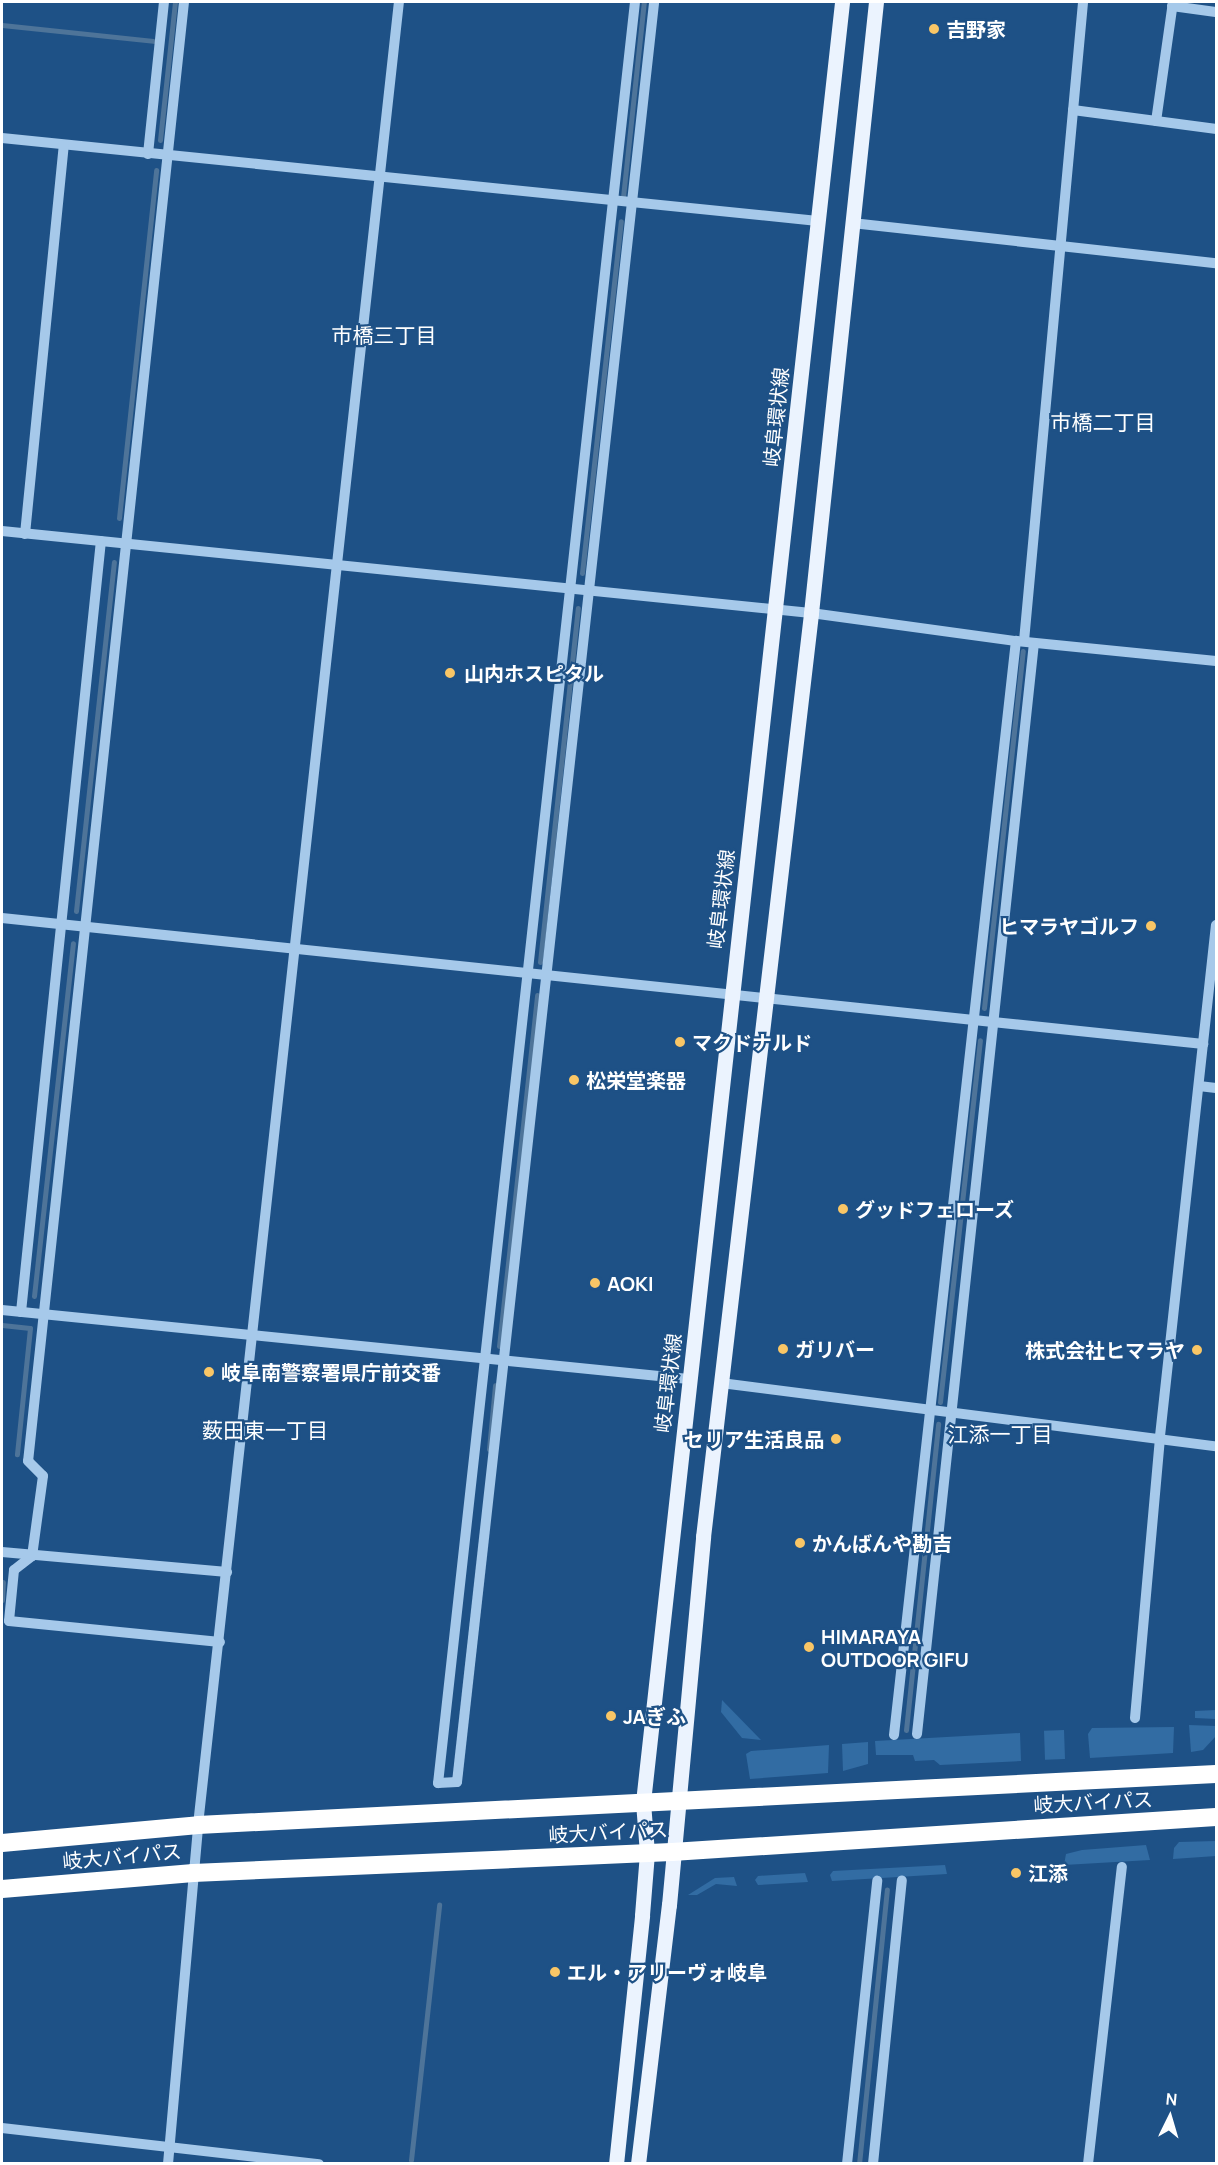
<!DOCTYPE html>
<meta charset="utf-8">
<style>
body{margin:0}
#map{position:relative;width:1218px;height:2165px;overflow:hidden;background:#1e5186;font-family:Manrope,"Noto Sans JP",sans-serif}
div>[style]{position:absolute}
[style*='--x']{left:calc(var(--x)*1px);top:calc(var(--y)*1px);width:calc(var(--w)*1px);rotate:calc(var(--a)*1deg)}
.green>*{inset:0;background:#326ca3;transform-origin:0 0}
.stream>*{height:5px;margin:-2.5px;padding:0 2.5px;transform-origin:2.5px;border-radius:2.5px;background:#4e7499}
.minor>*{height:10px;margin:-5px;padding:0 5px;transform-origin:5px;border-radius:5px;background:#a6c9ea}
.major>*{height:15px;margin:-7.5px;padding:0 7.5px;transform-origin:7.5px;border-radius:7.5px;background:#ebf3fe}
.highway>*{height:18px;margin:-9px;padding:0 9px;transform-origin:9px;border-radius:9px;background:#fff}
.dots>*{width:16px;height:16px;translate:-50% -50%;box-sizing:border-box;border:3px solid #1e5186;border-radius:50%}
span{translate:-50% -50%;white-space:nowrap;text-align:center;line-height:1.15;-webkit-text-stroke:4.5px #1e5186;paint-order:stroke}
.poi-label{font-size:20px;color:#fff;font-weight:700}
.left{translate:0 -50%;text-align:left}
.right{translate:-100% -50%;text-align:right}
.street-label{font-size:20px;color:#fff}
.neighbourhood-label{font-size:21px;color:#fff}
.frame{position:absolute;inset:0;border:3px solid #fff;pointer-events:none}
.north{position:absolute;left:1140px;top:2087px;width:60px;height:60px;-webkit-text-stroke:4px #1e5186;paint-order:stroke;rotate:5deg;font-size:16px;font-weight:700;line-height:24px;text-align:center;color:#fff}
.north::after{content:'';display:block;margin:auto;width:21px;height:27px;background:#fff;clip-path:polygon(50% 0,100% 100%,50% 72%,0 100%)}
</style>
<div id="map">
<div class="green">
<i style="clip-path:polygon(722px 1700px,761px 1740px,742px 1738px,721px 1712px)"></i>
<i style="clip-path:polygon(1216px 1710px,1216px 1719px,1195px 1718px,1195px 1711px)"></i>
<i style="clip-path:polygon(1189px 1725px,1216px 1726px,1216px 1736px,1203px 1750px,1191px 1752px)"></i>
<i style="clip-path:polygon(1174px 1727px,1173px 1753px,1090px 1758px,1088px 1734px,1092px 1728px)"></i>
<i style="left:1064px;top:1730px;width:29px;height:20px;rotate:88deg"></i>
<i style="clip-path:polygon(1020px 1733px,1021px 1761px,940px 1765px,934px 1760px,915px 1761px,913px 1755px,876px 1755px,875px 1741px)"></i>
<i style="clip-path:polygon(868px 1742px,868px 1764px,843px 1771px,842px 1744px)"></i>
<i style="clip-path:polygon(829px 1745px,828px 1773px,750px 1779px,746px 1754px,751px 1751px)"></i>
<i style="clip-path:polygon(1216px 1841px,1216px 1856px,1173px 1859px,1174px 1848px,1179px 1842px)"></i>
<i style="clip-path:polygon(1146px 1845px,1150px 1860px,1064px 1865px,1066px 1854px,1082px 1850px)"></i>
<i style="clip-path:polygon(945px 1865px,947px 1874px,832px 1881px,830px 1875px,833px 1871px)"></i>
<i style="clip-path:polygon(805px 1873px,808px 1882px,758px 1885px,755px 1880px,758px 1876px)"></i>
<i style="clip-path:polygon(734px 1877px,737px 1886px,716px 1884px,697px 1895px,688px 1895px,715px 1878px)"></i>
</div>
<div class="stream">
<i style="--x:2;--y:25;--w:152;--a:6"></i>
<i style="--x:160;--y:140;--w:139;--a:-83.8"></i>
<i style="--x:623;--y:197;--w:196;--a:-83.9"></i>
<i style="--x:119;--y:518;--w:350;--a:-83.9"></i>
<i style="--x:582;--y:573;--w:354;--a:-83.7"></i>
<i style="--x:76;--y:911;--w:351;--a:-83.8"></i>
<i style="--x:540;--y:962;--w:356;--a:-83.9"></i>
<i style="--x:984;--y:1008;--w:359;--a:-83.8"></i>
<i style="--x:34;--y:1296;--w:355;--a:-83.7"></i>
<i style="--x:2;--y:1325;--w:28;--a:6"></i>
<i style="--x:30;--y:1328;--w:127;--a:95.9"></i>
<i style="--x:499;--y:1346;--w:353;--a:-83.8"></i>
<i style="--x:940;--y:1402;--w:364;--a:-83.7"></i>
<i style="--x:489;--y:1449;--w:64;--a:-84.6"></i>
<i style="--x:2;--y:1600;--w:18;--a:-87"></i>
<i style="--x:906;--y:1730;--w:308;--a:-84"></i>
<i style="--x:411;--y:2160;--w:257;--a:-83.7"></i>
<i style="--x:859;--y:2164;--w:276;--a:-84.2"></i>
</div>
<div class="minor">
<i style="--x:184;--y:2;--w:1467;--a:96.1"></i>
<i style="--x:28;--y:1461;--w:21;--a:45"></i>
<i style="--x:43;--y:1476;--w:81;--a:97.8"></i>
<i style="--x:32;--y:1556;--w:23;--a:142"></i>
<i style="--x:14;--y:1570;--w:51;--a:95.6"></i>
<i style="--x:9;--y:1621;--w:212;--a:5.7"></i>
<i style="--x:635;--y:2;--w:1792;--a:96.31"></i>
<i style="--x:438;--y:1783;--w:19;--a:-3"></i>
<i style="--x:457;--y:1782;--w:1791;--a:-83.68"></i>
<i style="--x:1173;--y:2;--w:120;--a:98.1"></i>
<i style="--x:1156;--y:121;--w:61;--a:7.6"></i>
<i style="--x:1172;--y:6;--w:44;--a:7.8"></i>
<i style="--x:1073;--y:110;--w:84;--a:7.5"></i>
<i style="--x:2;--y:138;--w:820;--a:5.81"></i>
<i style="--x:148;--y:154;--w:153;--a:-84"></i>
<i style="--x:852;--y:223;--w:366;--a:6.3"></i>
<i style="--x:2;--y:531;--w:813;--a:5.79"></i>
<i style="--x:811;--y:613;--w:207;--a:7.8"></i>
<i style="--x:1016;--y:641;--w:201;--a:5.7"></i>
<i style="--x:25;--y:534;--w:391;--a:-84.3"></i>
<i style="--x:1024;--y:641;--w:642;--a:-84.72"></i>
<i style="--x:2;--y:918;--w:1208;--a:5.99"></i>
<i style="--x:1199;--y:1086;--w:17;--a:7"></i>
<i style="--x:2;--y:1310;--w:690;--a:5.74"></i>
<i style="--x:21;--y:1312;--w:775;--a:-84.08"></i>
<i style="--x:721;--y:1383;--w:499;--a:7.3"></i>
<i style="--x:2;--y:1552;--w:226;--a:5.1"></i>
<i style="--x:1135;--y:1718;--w:283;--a:-84.9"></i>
<i style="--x:1160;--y:1436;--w:514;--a:-83.75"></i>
<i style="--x:917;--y:1734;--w:1097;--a:-83.88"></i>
<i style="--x:894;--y:1735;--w:1101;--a:-83.64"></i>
<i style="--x:2;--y:2128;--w:319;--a:6.5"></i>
<i style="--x:168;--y:2164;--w:340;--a:-84.9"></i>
<i style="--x:198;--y:1825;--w:1834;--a:-83.71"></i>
<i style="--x:847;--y:2164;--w:285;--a:-83.9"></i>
<i style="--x:873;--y:2164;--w:285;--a:-84.2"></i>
<i style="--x:1088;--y:2164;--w:299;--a:-83.5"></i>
</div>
<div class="major">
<i style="--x:616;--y:2164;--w:250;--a:-84"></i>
<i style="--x:642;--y:1915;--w:62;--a:-85.4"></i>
<i style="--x:647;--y:1853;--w:51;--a:-94.5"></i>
<i style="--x:643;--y:1802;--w:1811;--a:-83.69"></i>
<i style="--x:638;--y:2164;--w:261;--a:-83.2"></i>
<i style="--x:669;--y:1905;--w:370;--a:-84.7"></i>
<i style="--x:703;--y:1537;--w:930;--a:-83.33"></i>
<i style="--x:811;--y:613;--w:614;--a:-83.93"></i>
</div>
<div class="highway">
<i style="--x:2;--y:1843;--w:197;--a:-5.2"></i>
<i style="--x:198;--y:1825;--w:1019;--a:-2.87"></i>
<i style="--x:2;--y:1889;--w:192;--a:-4.8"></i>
<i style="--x:193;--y:1873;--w:479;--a:-2.5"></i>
<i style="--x:672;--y:1852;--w:545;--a:-3.68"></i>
</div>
<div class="dots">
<i style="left:934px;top:29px;background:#f9c666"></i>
<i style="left:450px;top:673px;background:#f9c666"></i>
<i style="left:1151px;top:926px;background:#f9c666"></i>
<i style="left:680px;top:1042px;background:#f9c666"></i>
<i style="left:574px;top:1080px;background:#f9c666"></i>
<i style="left:843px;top:1209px;background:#f9c666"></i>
<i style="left:595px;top:1283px;background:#f9c666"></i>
<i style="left:783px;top:1349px;background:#f9c666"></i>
<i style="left:1197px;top:1350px;background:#f9c666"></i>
<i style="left:209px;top:1372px;background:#f9c666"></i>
<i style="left:836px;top:1439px;background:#f9c666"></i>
<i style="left:800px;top:1543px;background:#f9c666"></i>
<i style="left:809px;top:1647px;background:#f9c666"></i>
<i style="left:611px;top:1716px;background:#f9c666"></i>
<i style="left:1016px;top:1873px;background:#f9c666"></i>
<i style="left:555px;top:1972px;background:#f9c666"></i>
</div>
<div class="poi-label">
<span class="left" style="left:946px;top:29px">吉野家</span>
<span class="left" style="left:464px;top:673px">山内ホスピタル</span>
<span class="right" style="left:1139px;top:926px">ヒマラヤゴルフ</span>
<span class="left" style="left:692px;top:1042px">マクドナルド</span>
<span class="left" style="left:586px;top:1080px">松栄堂楽器</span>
<span class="left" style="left:855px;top:1209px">グッドフェローズ</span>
<span class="left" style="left:607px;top:1283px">AOKI</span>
<span class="left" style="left:795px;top:1349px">ガリバー</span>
<span class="right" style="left:1185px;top:1350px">株式会社ヒマラヤ</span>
<span class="left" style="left:221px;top:1372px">岐阜南警察署県庁前交番</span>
<span class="right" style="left:824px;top:1439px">セリア生活良品</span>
<span class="left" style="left:812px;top:1543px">かんばんや勘吉</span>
<span class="left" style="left:821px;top:1648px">HIMARAYA<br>OUTDOOR GIFU</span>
<span class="left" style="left:623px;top:1716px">JAぎふ</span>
<span class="left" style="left:1028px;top:1873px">江添</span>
<span class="left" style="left:567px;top:1972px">エル・アリーヴォ岐阜</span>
</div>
<div class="street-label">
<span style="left:776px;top:417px;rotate:-84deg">岐阜環状線</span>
<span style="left:721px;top:899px;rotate:-83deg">岐阜環状線</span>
<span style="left:668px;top:1383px;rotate:-83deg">岐阜環状線</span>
<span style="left:1093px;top:1802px;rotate:-3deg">岐大バイパス</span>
<span style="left:608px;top:1832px;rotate:-3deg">岐大バイパス</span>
<span style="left:122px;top:1856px;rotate:-5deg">岐大バイパス</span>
</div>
<div class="neighbourhood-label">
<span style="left:384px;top:335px">市橋三丁目</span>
<span style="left:1103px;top:422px">市橋二丁目</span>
<span style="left:265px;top:1430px">薮田東一丁目</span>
<span style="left:1000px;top:1434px">江添一丁目</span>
</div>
<div class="frame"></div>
<div class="north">N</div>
</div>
